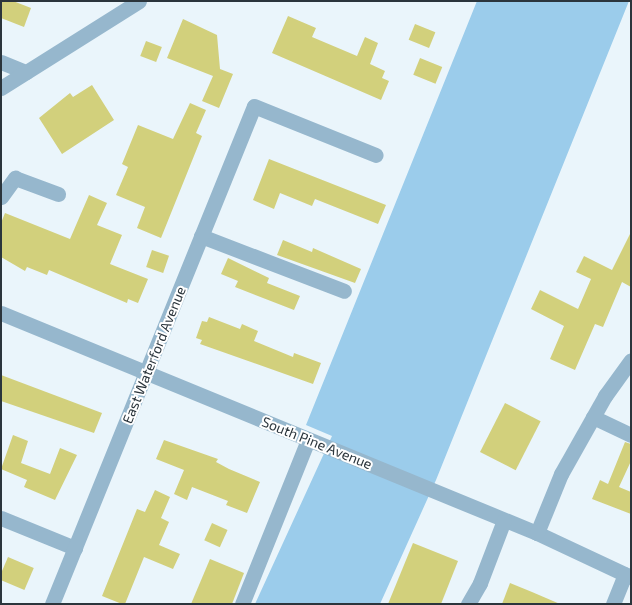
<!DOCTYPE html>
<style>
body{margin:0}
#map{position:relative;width:632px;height:605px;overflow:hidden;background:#eaf5fb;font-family:"Exo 2",sans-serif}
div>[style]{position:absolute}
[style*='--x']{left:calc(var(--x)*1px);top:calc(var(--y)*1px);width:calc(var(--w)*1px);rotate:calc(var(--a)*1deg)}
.green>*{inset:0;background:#9bcceb}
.building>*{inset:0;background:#d2d07c;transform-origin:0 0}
.minor>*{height:15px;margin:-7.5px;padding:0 7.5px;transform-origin:7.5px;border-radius:7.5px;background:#96b7cd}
span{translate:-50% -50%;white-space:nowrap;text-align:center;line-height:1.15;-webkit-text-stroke:4px #fff;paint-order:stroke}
.street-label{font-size:14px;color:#2b353c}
.frame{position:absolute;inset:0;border:2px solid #2b353c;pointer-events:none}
</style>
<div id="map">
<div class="green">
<i style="clip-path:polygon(477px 1px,629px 1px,436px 480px,380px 604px,255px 604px,332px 436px,306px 425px)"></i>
</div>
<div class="building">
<i style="clip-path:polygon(1px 1px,13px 1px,31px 8px,24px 27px,1px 18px)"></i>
<i style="clip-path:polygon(288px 16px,316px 28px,312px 37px,357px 56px,365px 37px,378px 43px,370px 64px,385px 71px,382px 78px,389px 81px,381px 100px,272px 53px)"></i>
<i style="clip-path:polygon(183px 19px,217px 35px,220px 69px,233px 74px,219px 108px,202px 101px,213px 76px,167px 58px)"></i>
<i style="left:415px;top:24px;width:22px;height:17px;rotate:22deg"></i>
<i style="left:146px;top:41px;width:17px;height:16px;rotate:21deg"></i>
<i style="left:420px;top:58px;width:24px;height:18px;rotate:22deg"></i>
<i style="clip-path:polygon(92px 85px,114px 120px,62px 154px,39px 118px,70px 93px,73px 97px)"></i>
<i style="clip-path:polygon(190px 103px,206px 110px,196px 133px,202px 136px,161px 238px,137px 228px,145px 207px,116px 195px,128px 167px,122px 164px,138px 125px,173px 139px)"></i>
<i style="clip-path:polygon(269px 159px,386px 205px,378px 224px,315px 199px,312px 206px,280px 193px,274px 209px,253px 200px)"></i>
<i style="clip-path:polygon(89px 195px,107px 203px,97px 225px,122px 235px,110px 264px,148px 279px,138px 303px,128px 299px,127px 303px,49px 270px,47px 275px,27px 267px,25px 271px,1px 257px,1px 223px,5px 213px,70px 239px)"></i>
<i style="clip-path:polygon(631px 232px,631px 287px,622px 282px,603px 327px,595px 324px,575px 370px,550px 359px,564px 326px,531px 309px,540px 290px,578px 309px,591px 279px,576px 272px,584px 256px,612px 270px)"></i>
<i style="clip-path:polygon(283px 240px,312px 252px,313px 248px,361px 269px,355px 283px,277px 255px)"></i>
<i style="left:152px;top:250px;width:18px;height:18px;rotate:19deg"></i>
<i style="clip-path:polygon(228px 258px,269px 278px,267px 283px,300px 296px,294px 310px,235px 287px,238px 281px,221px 274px)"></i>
<i style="clip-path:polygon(209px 317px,240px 329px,242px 324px,258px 331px,254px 341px,293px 357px,294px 353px,321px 363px,313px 384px,200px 344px,202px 340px,196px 338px,202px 321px,207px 322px)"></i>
<i style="clip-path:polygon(1px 375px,102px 413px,94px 433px,1px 401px)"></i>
<i style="left:505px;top:403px;width:40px;height:55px;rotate:27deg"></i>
<i style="clip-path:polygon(13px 435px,28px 441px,21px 463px,50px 474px,60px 448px,77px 455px,55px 500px,24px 487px,27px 480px,1px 469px)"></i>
<i style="clip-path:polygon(164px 440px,218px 459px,216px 462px,229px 469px,260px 482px,247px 513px,226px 505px,228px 501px,192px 487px,187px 500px,174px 494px,184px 470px,156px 459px)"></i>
<i style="clip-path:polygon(625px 442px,631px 444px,631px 461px,619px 487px,631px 492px,631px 514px,592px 499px,600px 480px,608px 484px)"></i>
<i style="clip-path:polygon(155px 490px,170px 497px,161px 518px,169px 522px,159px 545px,180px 554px,173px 569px,144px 557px,125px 604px,122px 604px,102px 596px,137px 509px,145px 512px)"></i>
<i style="left:212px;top:523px;width:17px;height:19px;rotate:24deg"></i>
<i style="clip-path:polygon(413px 543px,458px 561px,441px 604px,388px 604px)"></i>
<i style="left:8px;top:557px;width:28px;height:24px;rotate:23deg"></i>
<i style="clip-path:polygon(210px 559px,244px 573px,232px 604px,191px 604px)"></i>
<i style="clip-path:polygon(510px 583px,532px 592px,560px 604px,502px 604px)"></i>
</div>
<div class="minor">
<i style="--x:1;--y:62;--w:27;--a:22"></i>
<i style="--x:1;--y:88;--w:163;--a:-32.2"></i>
<i style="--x:1;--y:197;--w:24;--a:-54"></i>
<i style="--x:15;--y:178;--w:46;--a:20.4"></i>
<i style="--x:201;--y:236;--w:153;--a:21"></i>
<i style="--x:1;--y:313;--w:579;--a:22.32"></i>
<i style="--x:537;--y:533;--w:104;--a:25.1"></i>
<i style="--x:593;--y:417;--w:42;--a:25.3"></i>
<i style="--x:1;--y:518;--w:80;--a:22.1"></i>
<i style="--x:537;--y:533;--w:64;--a:-67.9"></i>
<i style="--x:561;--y:474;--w:90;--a:-60.6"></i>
<i style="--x:605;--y:396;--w:44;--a:-54.2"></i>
<i style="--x:52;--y:604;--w:537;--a:-67.92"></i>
<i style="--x:254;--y:106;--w:131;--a:21.9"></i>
<i style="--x:242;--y:604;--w:177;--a:-68.1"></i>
<i style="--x:468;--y:604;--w:24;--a:-60"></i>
<i style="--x:480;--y:583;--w:67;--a:-69.1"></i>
<i style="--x:613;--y:604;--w:32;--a:-68"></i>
</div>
<div class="street-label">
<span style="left:154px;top:355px;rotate:-68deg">East Waterford Avenue</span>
<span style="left:317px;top:443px;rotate:22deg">South Pine Avenue</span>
</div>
<div class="frame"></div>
</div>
